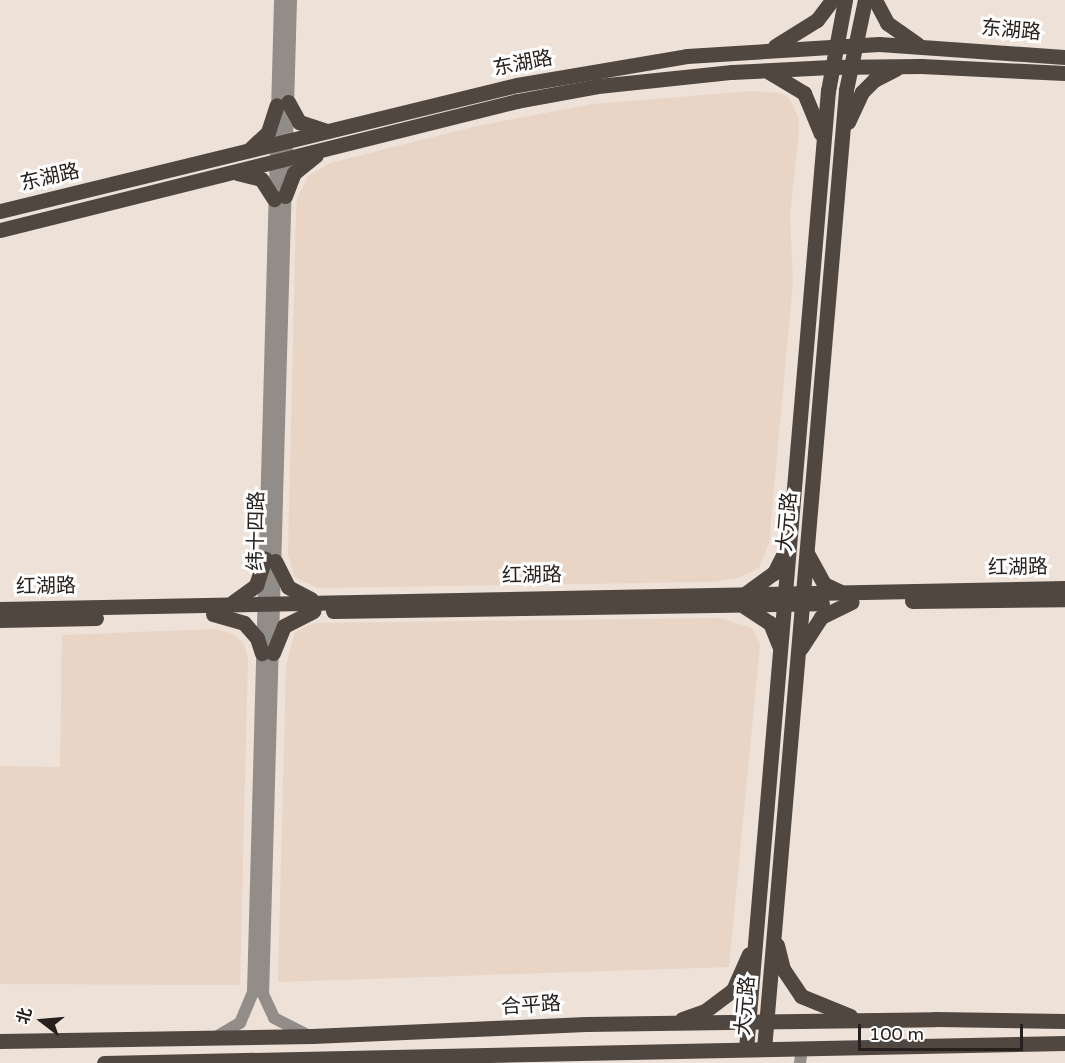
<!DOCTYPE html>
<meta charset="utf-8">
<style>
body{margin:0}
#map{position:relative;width:1065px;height:1063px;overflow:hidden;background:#eee1d7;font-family:"Varela Round","Noto Sans SC",sans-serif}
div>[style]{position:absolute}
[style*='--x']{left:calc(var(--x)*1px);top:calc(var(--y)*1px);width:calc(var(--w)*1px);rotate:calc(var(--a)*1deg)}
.built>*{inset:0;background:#e8d5c6}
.minor>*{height:12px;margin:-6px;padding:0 6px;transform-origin:6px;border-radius:6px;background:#928d88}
.major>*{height:15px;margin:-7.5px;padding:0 7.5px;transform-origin:7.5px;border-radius:7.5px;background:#504740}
span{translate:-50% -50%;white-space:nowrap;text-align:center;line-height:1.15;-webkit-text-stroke:6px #fff;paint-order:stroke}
.street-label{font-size:20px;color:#26211e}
.north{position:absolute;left:12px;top:991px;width:60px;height:60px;-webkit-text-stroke:4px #fff;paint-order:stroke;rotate:286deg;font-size:16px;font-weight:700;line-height:24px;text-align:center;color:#26211e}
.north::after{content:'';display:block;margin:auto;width:21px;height:27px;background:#26211e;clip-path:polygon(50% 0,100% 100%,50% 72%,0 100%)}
.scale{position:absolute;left:858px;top:1024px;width:165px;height:27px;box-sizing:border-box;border:3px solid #26211e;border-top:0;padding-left:8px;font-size:18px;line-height:21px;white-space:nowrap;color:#26211e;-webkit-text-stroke:4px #fff;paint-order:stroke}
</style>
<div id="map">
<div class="built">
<i style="clip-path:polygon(752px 91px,780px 93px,789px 98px,798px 116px,799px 132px,790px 214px,793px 281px,769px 543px,759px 568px,738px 578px,714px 582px,318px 588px,294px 577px,288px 554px,296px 213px,297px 199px,308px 176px,330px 163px,477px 126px,592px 104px)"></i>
<i style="clip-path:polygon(720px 618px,752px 628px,760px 644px,729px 967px,278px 982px,286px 665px,295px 632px,314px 623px)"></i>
<i style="clip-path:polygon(215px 629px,231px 633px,243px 642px,248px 657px,240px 985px,0 984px,0 766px,60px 767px,62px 635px)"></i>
</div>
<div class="minor">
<i style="--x:291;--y:0;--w:994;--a:91.61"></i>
<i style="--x:263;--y:994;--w:26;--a:65"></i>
<i style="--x:274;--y:1018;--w:35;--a:27"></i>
<i style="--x:218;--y:1036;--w:26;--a:-31"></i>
<i style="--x:240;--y:1023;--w:33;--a:-67"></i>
<i style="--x:253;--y:993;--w:993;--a:-88.44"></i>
<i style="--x:800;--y:1063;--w:15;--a:-82"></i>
</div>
<div class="major">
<i style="--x:875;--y:0;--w:26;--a:62"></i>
<i style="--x:887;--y:23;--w:37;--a:35"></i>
<i style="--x:775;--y:46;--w:49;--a:-31.8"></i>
<i style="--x:817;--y:20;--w:25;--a:-53"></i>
<i style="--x:769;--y:72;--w:41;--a:31"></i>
<i style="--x:804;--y:93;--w:44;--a:67.5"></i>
<i style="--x:288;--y:102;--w:23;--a:61"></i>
<i style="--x:299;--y:122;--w:28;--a:18"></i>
<i style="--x:848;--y:122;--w:33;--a:-65"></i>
<i style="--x:862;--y:92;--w:17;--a:-45"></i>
<i style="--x:874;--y:80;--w:25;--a:-27"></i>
<i style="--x:250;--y:149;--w:25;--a:-43"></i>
<i style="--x:268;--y:132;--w:28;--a:-72"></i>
<i style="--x:237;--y:173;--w:25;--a:14"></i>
<i style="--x:261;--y:179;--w:24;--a:57"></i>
<i style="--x:285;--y:196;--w:25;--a:-69"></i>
<i style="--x:294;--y:173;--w:28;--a:-39"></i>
<i style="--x:0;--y:211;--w:532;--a:-13.7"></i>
<i style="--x:517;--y:85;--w:172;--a:-9.7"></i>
<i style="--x:687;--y:56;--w:192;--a:-3.6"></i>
<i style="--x:879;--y:44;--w:186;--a:4"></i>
<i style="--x:0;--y:230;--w:533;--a:-14.01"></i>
<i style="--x:517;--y:101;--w:82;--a:-10.5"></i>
<i style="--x:598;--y:86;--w:135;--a:-6"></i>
<i style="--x:732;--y:72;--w:99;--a:-2.9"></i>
<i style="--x:831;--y:67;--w:90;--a:-0.6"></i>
<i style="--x:921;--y:66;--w:144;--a:2.8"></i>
<i style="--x:808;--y:555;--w:33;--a:61"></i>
<i style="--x:824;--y:584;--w:17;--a:25"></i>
<i style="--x:275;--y:561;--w:29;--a:63"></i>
<i style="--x:288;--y:587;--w:26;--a:28"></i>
<i style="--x:746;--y:593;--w:34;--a:-36"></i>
<i style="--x:774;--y:573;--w:25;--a:-63"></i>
<i style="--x:912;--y:601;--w:153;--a:-0.7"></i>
<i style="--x:233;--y:602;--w:29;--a:-36"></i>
<i style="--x:256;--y:585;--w:28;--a:-71"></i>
<i style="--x:745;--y:607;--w:30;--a:33"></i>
<i style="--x:770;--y:623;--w:24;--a:68"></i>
<i style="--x:0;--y:609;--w:1065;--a:-1.13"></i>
<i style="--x:333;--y:611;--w:489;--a:-0.9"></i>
<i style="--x:213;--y:614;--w:32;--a:16"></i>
<i style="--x:244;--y:623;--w:20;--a:49"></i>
<i style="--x:257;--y:638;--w:16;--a:72"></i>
<i style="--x:0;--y:620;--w:96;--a:-1.2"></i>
<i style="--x:801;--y:648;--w:37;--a:-57"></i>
<i style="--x:821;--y:617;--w:34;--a:-26"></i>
<i style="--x:273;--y:653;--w:29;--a:-68"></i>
<i style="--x:284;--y:626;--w:33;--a:-27"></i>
<i style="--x:777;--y:945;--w:25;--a:76"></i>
<i style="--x:783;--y:969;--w:32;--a:56"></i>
<i style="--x:801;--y:996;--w:53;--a:22.2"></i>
<i style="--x:682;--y:1019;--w:24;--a:-19"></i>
<i style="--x:705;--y:1011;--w:35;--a:-37"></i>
<i style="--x:733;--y:990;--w:39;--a:-66"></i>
<i style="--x:0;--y:1041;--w:312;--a:-0.9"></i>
<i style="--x:312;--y:1036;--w:274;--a:-2.5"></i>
<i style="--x:586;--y:1024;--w:349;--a:-0.8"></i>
<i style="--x:935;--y:1019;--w:130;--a:0.9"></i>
<i style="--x:746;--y:1049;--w:962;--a:-85.11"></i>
<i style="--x:828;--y:91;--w:93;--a:-79.4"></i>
<i style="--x:764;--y:1049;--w:962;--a:-85.11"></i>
<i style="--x:846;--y:90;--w:92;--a:-78.1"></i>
<i style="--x:104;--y:1063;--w:961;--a:-1.19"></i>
</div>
<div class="street-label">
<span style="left:1011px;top:31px;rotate:5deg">东湖路</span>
<span style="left:523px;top:64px;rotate:-11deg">东湖路</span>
<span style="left:50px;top:178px;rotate:-13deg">东湖路</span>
<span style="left:788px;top:522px;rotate:-85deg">大元路</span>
<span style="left:257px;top:531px;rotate:-89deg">纬十四路</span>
<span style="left:1018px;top:568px;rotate:-1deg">红湖路</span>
<span style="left:532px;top:576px;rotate:-1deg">红湖路</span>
<span style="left:46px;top:587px;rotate:-1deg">红湖路</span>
<span style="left:531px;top:1006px;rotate:-4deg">合平路</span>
<span style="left:746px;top:1006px;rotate:-85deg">大元路</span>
</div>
<div class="north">北</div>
<div class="scale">100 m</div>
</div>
